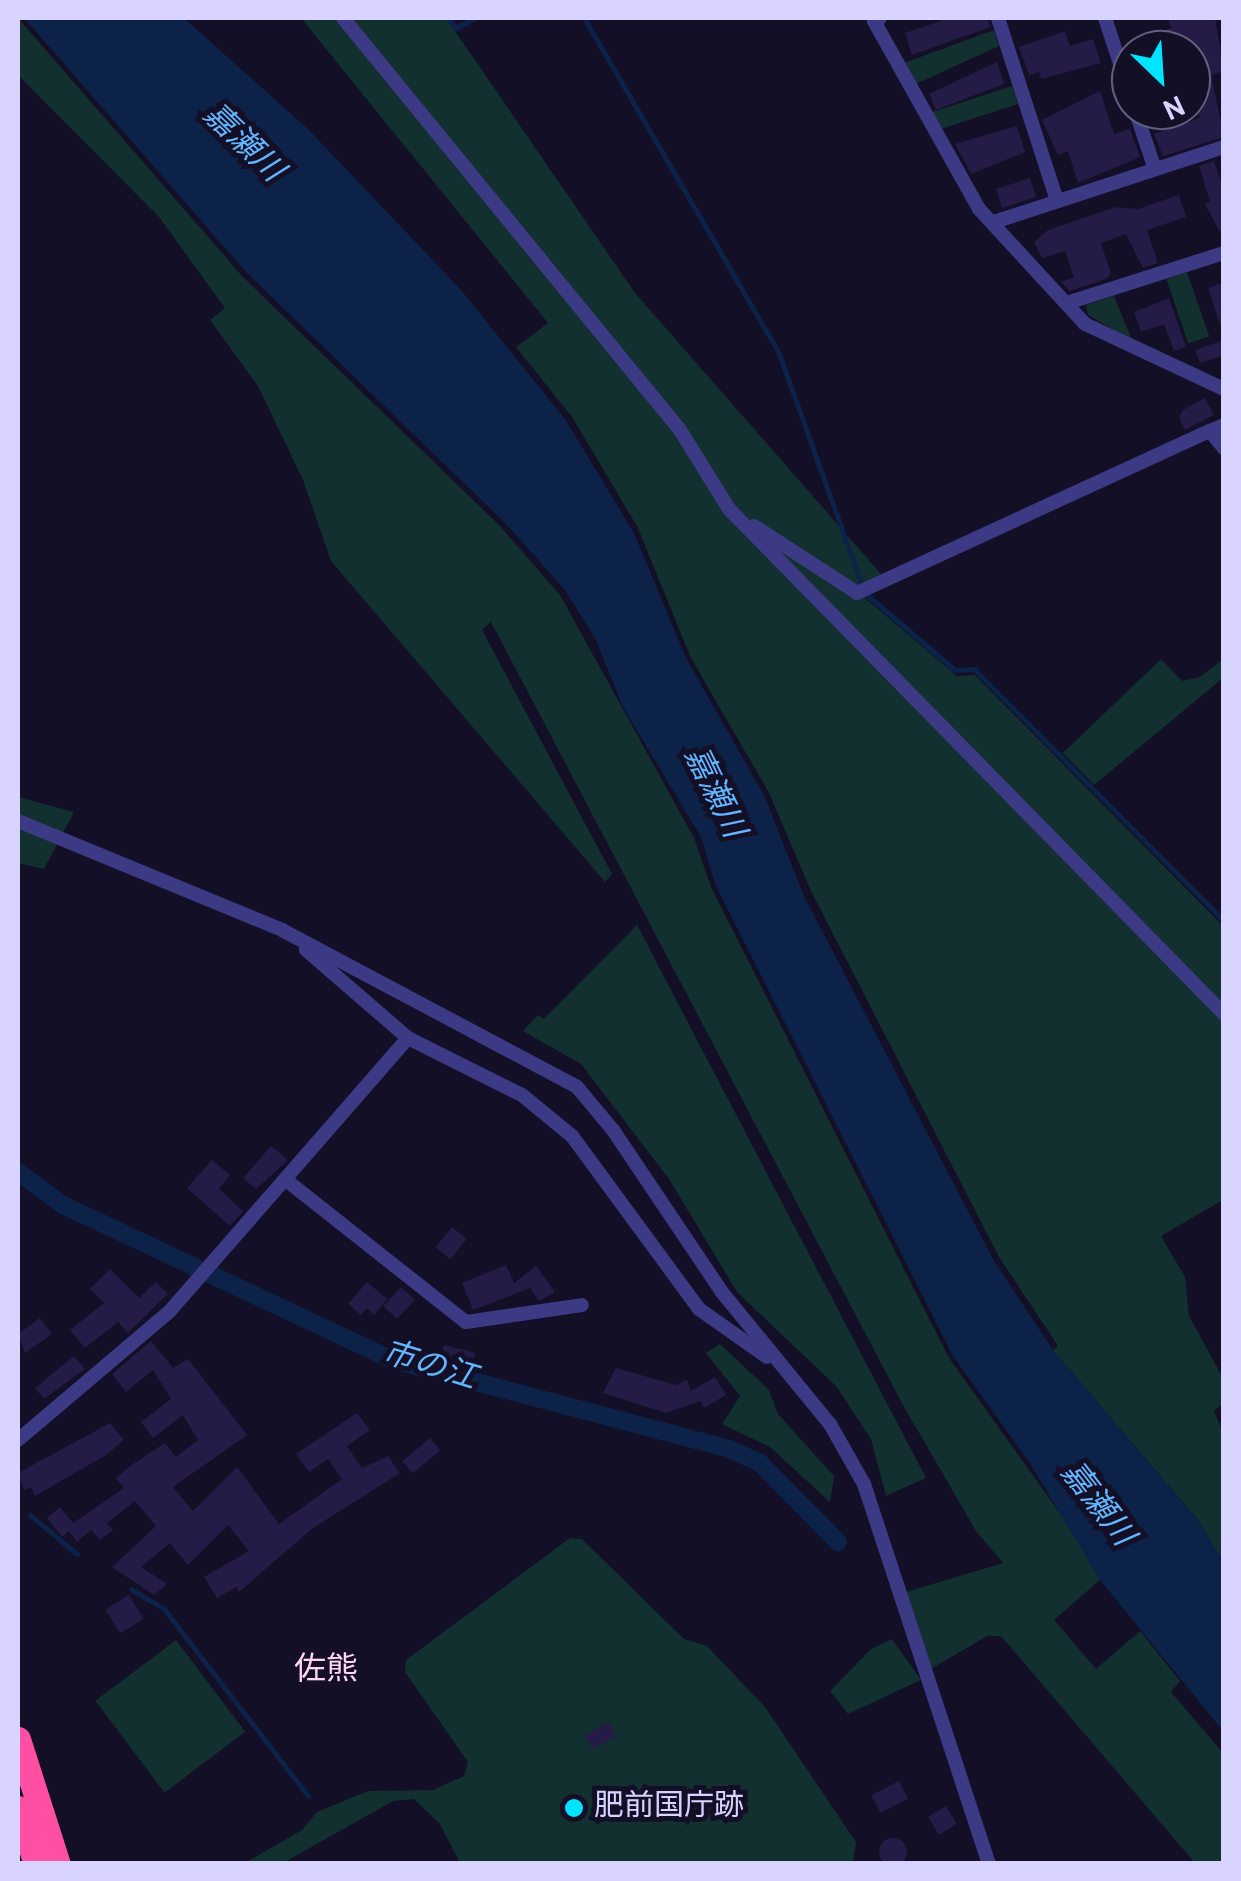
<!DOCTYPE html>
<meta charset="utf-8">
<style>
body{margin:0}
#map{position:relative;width:1241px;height:1881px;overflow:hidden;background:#130f26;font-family:Overpass,"Noto Sans JP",sans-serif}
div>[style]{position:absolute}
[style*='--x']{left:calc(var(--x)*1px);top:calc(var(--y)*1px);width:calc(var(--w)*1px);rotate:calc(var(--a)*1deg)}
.green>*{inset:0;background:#12302f;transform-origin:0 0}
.water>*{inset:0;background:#0c2248}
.stream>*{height:5px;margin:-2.5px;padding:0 2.5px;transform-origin:2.5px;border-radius:2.5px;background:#0c2248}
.canal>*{height:18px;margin:-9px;padding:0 9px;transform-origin:9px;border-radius:9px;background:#0c2248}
.building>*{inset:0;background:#241b47;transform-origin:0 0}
.round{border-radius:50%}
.street>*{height:14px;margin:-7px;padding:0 7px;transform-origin:7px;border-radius:7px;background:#3d3a85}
.highway>*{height:25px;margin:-12.5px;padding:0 12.5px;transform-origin:12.5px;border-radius:12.5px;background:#ff4fa3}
.dots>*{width:28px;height:28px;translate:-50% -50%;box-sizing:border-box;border:5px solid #130f26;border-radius:50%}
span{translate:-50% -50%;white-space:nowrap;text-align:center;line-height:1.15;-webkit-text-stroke:10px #130f26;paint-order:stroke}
.poi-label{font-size:30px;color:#d9d4ff}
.left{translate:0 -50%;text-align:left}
.water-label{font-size:32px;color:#62b6ff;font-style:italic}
.neighbourhood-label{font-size:32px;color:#ffd6f0}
.frame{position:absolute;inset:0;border:20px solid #d9d4ff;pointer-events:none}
.north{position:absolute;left:1111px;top:30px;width:100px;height:100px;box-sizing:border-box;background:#130f26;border:2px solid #625e7d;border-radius:50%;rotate:155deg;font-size:28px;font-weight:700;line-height:40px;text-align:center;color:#d9d4ff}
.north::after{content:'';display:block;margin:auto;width:35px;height:45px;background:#00e5ff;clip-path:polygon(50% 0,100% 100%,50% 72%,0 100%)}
</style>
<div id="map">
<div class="green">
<i style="clip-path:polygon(18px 18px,242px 276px,500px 526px,560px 595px,694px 838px,711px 887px,949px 1358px,1089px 1554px,1100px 1580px,1054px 1620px,1096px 1669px,1140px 1631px,1180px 1681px,1171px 1692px,1223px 1753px,1223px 1863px,1195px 1863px,1001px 1636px,987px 1636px,931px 1669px,906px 1592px,1003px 1563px,976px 1531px,903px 1405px,491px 622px,482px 630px,612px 874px,605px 882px,331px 561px,303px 480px,258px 386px,210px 320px,225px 308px,159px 217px,18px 75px)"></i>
<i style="clip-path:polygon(301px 18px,446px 18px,635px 293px,881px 574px,865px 598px,957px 676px,975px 675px,1223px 926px,1223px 1200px,1161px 1236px,1185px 1277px,1189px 1316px,1223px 1378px,1223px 1404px,1214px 1411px,1223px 1432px,1223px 1561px,1197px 1519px,1053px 1350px,1058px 1346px,999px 1257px,811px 891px,769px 793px,690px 656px,638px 528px,572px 417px,516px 347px,548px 323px)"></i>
<i style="clip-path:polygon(994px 30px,999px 46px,916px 84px,904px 63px)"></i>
<i style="left:1012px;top:86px;width:19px;height:84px;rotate:72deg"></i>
<i style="left:1187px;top:272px;width:68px;height:22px;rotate:71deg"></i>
<i style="clip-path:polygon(1114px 296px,1132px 340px,1088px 315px,1086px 305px)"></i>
<i style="clip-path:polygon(1161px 659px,1182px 681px,1200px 677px,1223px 659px,1223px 678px,1094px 785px,1063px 753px)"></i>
<i style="clip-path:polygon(18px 797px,74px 812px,44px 869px,18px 863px)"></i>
<i style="clip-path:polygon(637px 925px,926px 1478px,886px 1496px,871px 1439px,836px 1386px,737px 1292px,669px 1179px,581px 1064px,523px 1031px,538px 1015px,544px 1019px)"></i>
<i style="clip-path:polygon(720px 1344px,769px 1390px,778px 1414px,834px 1476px,830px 1502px,770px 1447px,722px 1424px,740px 1396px,706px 1353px)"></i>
<i style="clip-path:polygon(570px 1538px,582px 1539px,684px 1639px,707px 1646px,765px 1707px,856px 1842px,853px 1863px,460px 1863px,440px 1824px,414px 1799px,393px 1801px,283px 1863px,243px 1864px,302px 1830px,317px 1812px,368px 1791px,433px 1790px,464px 1776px,468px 1762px,405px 1672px,406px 1660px)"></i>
<i style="clip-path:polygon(892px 1639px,921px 1680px,848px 1714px,830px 1691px,871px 1649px)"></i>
<i style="left:176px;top:1640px;width:115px;height:101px;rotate:53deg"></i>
</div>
<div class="water">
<i style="clip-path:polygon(24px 18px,184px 18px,309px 130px,462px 291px,565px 419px,634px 533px,686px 658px,764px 795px,804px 896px,994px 1261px,1053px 1350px,1197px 1519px,1223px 1561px,1223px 1731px,1100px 1580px,1031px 1465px,953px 1356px,715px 884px,701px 837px,623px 707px,596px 640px,565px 590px,505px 523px,246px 272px)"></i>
</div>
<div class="stream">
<i style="--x:447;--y:18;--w:13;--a:48"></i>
<i style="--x:456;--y:28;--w:21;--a:-28"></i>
<i style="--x:584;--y:18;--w:385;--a:59.8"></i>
<i style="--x:778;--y:351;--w:250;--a:70.3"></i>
<i style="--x:866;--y:594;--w:117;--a:40.5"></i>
<i style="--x:955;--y:670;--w:19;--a:-3"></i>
<i style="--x:974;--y:669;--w:355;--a:45.2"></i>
<i style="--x:30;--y:1515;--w:61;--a:39.7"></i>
<i style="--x:131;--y:1589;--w:39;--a:31"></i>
<i style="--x:164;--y:1609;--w:236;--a:52.4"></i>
</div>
<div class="canal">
<i style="--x:18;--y:1172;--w:56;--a:36.3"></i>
<i style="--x:63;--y:1205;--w:365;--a:25.2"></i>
<i style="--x:393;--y:1360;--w:348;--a:14.8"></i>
<i style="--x:729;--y:1449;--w:34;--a:24"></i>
<i style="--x:760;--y:1463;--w:111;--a:45.4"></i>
</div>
<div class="building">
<i style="clip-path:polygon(950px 18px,988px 18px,990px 27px,912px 55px,905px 33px)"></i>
<i style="clip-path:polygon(1168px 18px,1215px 18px,1224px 71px,1211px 75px,1224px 137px,1163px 156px,1154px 134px,1200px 118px,1191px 92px,1191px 50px,1127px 50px,1125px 44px,1171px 28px)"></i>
<i style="clip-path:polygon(1065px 31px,1070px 46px,1093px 39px,1101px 63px,1041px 79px,1039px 72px,1029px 75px,1019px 47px)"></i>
<i style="clip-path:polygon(997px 62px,1004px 84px,936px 110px,929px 94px)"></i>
<i style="clip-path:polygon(1100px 91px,1114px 134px,1130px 129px,1140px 157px,1078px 183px,1068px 151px,1058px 155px,1042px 120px)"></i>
<i style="clip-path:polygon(1017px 126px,1025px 152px,971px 174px,955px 144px)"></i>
<i style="clip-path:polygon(1214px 161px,1224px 190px,1221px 234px,1205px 204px,1210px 202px,1199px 166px)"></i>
<i style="left:1030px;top:178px;width:20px;height:36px;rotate:72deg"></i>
<i style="clip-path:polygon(1179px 195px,1186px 217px,1147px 230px,1158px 263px,1143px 268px,1126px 234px,1101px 243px,1111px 274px,1106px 279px,1070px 291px,1061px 282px,1074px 277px,1065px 251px,1042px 258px,1034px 242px,1048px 230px,1116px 207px,1138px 209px)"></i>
<i style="clip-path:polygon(1224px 282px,1224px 326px,1221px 327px,1208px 288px)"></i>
<i style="clip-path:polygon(1169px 298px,1186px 347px,1174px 351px,1164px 324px,1141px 332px,1134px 312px)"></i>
<i style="clip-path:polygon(1224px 340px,1224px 355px,1200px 363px,1195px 350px)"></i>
<i style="clip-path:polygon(1205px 398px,1214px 415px,1185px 430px,1179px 418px,1183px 410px)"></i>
<i style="clip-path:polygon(271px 1146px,288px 1160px,256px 1189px,243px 1178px)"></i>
<i style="clip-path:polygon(212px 1160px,230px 1175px,219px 1189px,243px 1211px,230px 1226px,187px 1188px)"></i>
<i style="left:452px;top:1227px;width:19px;height:26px;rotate:39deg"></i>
<i style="clip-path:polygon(506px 1265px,514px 1283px,536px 1266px,555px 1292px,539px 1301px,530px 1288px,473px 1310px,462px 1283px)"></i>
<i style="clip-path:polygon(110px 1269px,139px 1298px,156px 1282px,168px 1294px,128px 1333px,118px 1322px,85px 1348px,70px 1330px,104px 1303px,90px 1289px)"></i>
<i style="clip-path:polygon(367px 1282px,387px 1299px,374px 1315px,367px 1308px,361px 1315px,348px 1304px)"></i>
<i style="left:401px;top:1287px;width:19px;height:26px;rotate:43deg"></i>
<i style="clip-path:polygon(40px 1318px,52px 1334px,25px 1353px,18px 1334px)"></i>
<i style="clip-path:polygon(151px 1341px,173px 1368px,188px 1359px,247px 1435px,173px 1487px,193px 1511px,237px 1467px,279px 1524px,342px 1479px,328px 1459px,309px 1472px,296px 1454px,357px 1413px,370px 1430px,347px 1446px,362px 1468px,388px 1456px,400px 1473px,313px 1528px,239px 1592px,236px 1587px,217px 1598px,204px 1577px,249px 1551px,228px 1525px,188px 1565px,170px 1543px,141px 1567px,167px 1584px,154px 1595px,112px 1567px,156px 1526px,135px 1501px,107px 1523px,113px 1530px,100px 1540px,91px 1530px,77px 1542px,69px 1531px,62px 1537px,47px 1518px,60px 1507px,73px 1523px,124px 1488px,116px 1478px,133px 1464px,165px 1443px,176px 1457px,198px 1440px,183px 1415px,153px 1438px,141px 1422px,171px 1399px,153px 1370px,126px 1392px,112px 1374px)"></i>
<i style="left:444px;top:1345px;width:32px;height:12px;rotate:14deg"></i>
<i style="clip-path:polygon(74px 1356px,85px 1369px,44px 1399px,35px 1388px)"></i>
<i style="clip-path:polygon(616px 1368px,676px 1385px,687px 1380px,691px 1391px,715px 1377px,726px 1395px,704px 1408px,700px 1401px,666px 1413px,603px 1393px)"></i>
<i style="clip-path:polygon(110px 1423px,124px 1440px,106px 1455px,35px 1496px,31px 1487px,24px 1490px,18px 1473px)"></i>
<i style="left:430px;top:1438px;width:16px;height:36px;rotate:50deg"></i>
<i style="left:129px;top:1595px;width:28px;height:28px;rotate:58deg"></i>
<i style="left:608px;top:1722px;width:16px;height:27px;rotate:60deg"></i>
<i style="left:899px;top:1781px;width:20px;height:31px;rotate:63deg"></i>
<i style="left:946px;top:1806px;width:21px;height:21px;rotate:59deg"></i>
<i class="round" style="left:879px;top:1838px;width:28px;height:28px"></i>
</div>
<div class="street">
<i style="--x:343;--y:18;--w:532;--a:50.72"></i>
<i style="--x:680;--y:430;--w:93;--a:58.2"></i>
<i style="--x:729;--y:509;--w:707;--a:45.57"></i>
<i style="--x:880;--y:18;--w:7;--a:153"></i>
<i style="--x:874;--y:21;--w:215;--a:60.8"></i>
<i style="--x:979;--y:209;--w:156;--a:47.3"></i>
<i style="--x:1085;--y:324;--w:153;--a:25.1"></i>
<i style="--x:998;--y:18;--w:192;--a:72.1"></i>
<i style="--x:1105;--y:18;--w:83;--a:71.8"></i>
<i style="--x:1135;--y:110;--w:62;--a:71.3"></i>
<i style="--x:994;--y:222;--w:242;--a:-18.1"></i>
<i style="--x:1067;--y:303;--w:165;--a:-17.7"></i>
<i style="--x:1224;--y:425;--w:15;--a:157"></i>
<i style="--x:1210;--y:431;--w:22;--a:51"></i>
<i style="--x:754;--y:526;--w:123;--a:33"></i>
<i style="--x:857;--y:593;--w:388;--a:-24.7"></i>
<i style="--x:18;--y:821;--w:286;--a:22.4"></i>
<i style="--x:282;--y:930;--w:334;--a:28"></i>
<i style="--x:577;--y:1087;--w:56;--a:50.1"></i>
<i style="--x:613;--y:1130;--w:194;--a:56.1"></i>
<i style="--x:721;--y:1291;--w:172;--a:50.7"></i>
<i style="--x:830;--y:1424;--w:69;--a:60.5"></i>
<i style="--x:864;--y:1484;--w:400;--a:71.8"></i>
<i style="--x:408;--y:1038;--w:127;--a:26.6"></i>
<i style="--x:522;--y:1095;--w:65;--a:39.4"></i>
<i style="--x:572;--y:1136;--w:215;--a:53.7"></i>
<i style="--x:699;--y:1309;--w:83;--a:35.2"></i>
<i style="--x:286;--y:1180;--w:229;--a:38.3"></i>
<i style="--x:466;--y:1322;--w:117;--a:-8.3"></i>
<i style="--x:18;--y:1440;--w:198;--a:-40.3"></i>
<i style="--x:169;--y:1312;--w:364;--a:-48.9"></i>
<i style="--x:408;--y:1038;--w:135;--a:-139.2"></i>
</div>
<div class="highway">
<i style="--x:18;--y:1739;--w:131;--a:72.3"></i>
<i style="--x:18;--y:1808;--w:59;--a:72.2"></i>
</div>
<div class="dots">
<i style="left:574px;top:1808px;background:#00e5ff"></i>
</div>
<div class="poi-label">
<span class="left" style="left:594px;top:1808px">肥前国庁跡</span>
</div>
<div class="water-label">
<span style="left:242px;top:144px;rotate:44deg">嘉瀬川</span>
<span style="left:713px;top:793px;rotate:64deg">嘉瀬川</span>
<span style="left:429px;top:1367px;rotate:17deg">市の江</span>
<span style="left:1096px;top:1505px;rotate:52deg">嘉瀬川</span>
</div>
<div class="neighbourhood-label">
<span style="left:326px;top:1671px">佐熊</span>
</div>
<div class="frame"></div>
<div class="north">N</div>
</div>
